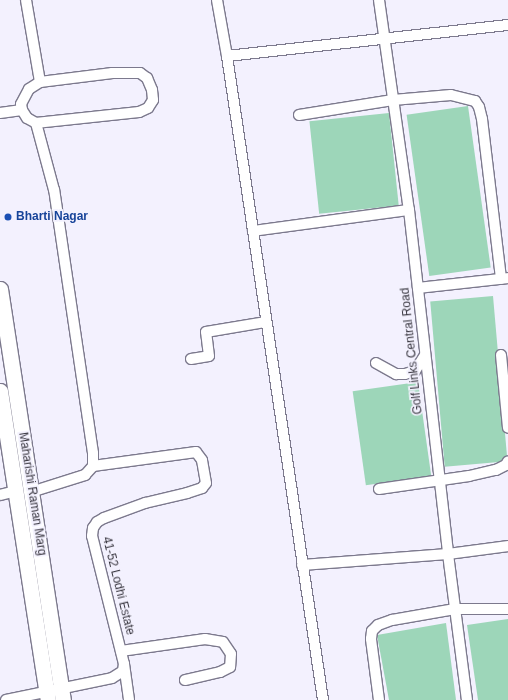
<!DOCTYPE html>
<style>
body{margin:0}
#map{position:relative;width:508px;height:700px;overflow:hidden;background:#f3f1fe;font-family:Helvetica,sans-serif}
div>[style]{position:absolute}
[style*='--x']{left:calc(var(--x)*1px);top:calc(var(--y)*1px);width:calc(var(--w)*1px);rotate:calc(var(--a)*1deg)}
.green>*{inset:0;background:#9dd6b9;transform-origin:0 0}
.roads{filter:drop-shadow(1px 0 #7c798d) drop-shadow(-1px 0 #7c798d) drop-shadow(0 1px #7c798d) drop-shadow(0 -1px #7c798d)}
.minor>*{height:10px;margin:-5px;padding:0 5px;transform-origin:5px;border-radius:5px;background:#fff}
.secondary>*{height:15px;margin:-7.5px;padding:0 7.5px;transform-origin:7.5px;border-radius:7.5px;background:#fff}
.dots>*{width:11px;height:11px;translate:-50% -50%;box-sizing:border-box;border:2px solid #f3f1fe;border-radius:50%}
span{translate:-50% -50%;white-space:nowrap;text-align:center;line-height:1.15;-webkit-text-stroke:3.5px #f3f1fe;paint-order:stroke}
.transit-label{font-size:12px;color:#164399;font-weight:700}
.left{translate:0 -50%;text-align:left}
.street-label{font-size:12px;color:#38363f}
</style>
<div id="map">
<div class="green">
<i style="left:468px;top:106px;width:163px;height:62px;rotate:82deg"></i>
<i style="left:389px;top:113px;width:93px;height:80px;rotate:84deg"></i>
<i style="left:493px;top:296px;width:166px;height:63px;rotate:85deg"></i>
<i style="left:418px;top:382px;width:95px;height:66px;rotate:82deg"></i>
<i style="clip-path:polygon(508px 619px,508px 700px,478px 700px,467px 625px)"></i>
<i style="clip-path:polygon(446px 623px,456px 700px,389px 700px,377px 635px)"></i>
</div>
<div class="roads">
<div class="minor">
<i style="--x:26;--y:0;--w:83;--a:80.3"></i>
<i style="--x:217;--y:0;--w:57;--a:79.9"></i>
<i style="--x:227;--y:56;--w:651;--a:81.52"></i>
<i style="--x:379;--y:0;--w:212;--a:81.9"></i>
<i style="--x:409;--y:210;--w:346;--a:83.5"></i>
<i style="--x:448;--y:554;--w:147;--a:82.6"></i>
<i style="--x:227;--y:56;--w:283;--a:-6.3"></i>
<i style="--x:112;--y:73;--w:28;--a:0"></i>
<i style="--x:140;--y:73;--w:9;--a:36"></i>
<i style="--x:147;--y:78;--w:13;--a:67"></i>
<i style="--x:152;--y:90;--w:10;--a:84"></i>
<i style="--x:153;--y:100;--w:9;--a:122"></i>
<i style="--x:148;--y:108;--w:10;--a:156"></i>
<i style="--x:139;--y:112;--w:104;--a:173.9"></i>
<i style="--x:36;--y:123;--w:10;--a:-151"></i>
<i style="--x:27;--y:118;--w:9;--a:-122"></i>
<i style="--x:22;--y:110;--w:6;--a:-99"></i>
<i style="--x:21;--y:104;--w:17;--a:-62"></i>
<i style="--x:29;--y:89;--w:13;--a:-32"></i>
<i style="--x:40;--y:82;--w:73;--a:-7.1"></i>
<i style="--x:0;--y:113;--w:22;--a:-8"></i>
<i style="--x:299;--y:115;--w:95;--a:-9.1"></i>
<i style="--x:393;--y:100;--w:58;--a:-4.9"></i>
<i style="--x:451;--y:95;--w:25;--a:14"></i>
<i style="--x:475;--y:101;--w:7;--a:56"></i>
<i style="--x:479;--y:107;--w:12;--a:76"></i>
<i style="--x:482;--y:119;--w:161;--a:83.2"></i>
<i style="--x:253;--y:231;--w:157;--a:-7.7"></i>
<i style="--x:418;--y:288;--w:91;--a:-6.3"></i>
<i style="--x:501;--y:355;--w:73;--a:84.5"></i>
<i style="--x:191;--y:359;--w:18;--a:-9"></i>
<i style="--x:209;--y:356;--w:24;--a:-97"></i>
<i style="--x:206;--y:332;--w:61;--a:-9.5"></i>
<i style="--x:376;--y:363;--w:23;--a:29"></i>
<i style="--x:396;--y:374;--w:9;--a:0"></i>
<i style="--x:405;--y:374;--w:10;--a:-17"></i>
<i style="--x:415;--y:371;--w:19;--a:-58"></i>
<i style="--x:379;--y:489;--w:91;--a:-8.2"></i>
<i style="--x:469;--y:476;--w:28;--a:-13"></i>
<i style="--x:496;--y:470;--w:11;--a:-27"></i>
<i style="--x:506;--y:465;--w:4;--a:-63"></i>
<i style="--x:31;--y:492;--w:57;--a:-17.5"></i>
<i style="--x:85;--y:475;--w:12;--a:-48"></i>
<i style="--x:93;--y:466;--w:13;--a:-90"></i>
<i style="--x:93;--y:453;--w:266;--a:-98.4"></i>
<i style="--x:54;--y:190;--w:69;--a:-105"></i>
<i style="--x:0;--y:495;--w:16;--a:-14"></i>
<i style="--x:302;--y:565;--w:146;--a:-4.3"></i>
<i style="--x:448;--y:554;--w:61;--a:-7.6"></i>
<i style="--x:121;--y:651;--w:85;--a:-8.1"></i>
<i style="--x:205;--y:639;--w:18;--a:9"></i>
<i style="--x:223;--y:642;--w:14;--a:56"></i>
<i style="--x:231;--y:654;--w:13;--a:94"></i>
<i style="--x:230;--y:667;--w:11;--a:153"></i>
<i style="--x:220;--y:672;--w:36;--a:167"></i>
<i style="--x:124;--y:664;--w:36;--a:82"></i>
<i style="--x:6;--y:700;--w:108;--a:-11.7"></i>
<i style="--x:112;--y:678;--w:13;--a:-32"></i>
<i style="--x:123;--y:671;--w:7;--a:-82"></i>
<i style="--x:124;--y:664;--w:132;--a:-104"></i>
<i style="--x:92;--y:536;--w:8;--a:-83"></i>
<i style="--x:93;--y:528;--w:7;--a:-56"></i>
<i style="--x:97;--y:522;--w:8;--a:-30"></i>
<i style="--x:104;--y:518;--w:44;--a:-20.1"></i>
<i style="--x:145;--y:503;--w:43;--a:-13.4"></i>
<i style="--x:187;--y:493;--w:16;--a:-18"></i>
<i style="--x:202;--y:488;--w:6;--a:-51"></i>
<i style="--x:206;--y:483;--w:23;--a:-100"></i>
<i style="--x:202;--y:460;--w:10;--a:-127"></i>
<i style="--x:196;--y:452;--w:104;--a:172.3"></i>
<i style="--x:379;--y:700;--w:62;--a:-97.5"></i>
<i style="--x:371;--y:639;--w:8;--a:-83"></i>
<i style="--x:372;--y:631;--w:8;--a:-45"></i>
<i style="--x:378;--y:625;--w:15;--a:-20"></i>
<i style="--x:392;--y:620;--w:64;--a:-9.9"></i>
<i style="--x:455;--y:609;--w:53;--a:0"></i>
</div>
<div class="secondary">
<i style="--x:0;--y:289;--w:416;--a:81.3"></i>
<i style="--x:0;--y:391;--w:313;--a:81.2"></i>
</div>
</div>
<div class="dots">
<i style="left:8px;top:217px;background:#1a4fb4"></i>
</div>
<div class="transit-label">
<span class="left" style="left:16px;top:217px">Bharti Nagar</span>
</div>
<div class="street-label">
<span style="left:412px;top:351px;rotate:-96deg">Golf Links Central Road</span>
<span style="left:32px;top:494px;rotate:81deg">Maharishi Raman Marg</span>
<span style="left:118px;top:586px;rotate:76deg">41-52 Lodhi Estate</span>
</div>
</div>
